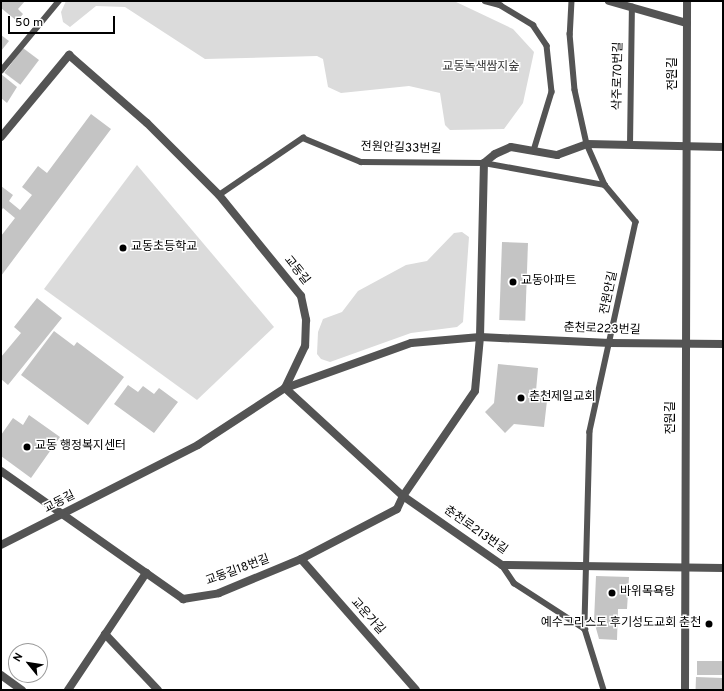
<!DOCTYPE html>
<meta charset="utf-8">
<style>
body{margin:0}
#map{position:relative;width:724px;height:691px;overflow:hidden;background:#fff;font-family:Overpass,"Noto Sans KR",sans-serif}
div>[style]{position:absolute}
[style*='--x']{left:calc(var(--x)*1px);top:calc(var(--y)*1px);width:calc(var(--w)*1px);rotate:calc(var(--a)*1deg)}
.green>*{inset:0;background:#dbdbdb}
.building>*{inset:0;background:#c4c4c4;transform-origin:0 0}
.lane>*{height:5.5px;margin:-2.75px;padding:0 2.75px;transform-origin:2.75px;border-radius:2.75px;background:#545454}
.street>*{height:8px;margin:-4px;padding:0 4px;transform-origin:4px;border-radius:4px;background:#545454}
.dots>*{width:11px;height:11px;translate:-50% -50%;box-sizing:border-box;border:2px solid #fff;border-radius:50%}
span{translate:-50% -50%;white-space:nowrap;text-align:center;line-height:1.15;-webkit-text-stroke:3px #fff;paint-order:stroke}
.park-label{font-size:12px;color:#323232}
.street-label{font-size:12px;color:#000}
.poi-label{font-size:12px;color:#000}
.left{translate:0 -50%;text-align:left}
.right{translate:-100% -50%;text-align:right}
.frame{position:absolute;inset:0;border:2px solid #000;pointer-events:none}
.north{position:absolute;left:8px;top:643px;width:40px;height:40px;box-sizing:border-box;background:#fff;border:1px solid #999;border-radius:50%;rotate:300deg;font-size:11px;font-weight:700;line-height:16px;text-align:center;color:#000}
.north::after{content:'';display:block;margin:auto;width:14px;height:18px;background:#000;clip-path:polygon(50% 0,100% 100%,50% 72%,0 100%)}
.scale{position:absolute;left:8px;top:16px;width:107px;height:18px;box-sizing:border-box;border:2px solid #000;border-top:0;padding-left:5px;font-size:12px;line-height:14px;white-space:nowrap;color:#000;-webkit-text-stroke:3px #fff;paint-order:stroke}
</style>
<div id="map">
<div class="green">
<i style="clip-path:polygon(66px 1px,454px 1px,513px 29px,534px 52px,523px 103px,504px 129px,450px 130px,445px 125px,440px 93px,409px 86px,341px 93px,328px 87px,323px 59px,317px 56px,205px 59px,125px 7px,96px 6px,70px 27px,63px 22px,61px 12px)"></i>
<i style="clip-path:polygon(137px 165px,274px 327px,197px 400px,44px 289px)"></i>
<i style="clip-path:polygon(462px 232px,469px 237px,463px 322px,457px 327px,411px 333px,330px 362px,321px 359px,317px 354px,318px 332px,323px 319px,342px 312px,358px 291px,406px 265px,427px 261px,454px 233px)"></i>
</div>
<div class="building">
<i style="clip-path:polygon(2px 1px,25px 1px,18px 9px,23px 14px,17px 21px,1px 8px)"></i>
<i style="clip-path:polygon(1px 35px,9px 41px,1px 51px)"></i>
<i style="left:23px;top:48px;width:20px;height:31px;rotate:37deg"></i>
<i style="clip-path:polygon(1px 74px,17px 87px,7px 103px,1px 98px)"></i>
<i style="clip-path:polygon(91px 114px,111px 129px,1px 276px,1px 236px,15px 218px,3px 208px,1px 211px,1px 186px,13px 195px,9px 201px,20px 210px,32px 195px,22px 187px,38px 166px,47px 173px)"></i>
<i style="left:502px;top:242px;width:26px;height:78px;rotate:2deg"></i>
<i style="clip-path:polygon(37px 298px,62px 318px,8px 385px,1px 379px,1px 357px,21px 333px,14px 327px)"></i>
<i style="clip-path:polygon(54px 331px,74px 346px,77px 342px,124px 377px,88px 425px,21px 375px)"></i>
<i style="clip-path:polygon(498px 364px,538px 368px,536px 391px,548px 392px,544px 427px,514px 424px,505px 433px,485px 412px,494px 403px)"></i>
<i style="clip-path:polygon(128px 385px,138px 392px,143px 386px,154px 394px,159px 388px,178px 402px,154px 433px,114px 404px)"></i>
<i style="clip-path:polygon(29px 415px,60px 437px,31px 478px,1px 456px,1px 435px,13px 418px,23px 425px)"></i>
<i style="clip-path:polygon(596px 576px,629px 577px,627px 609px,618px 609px,617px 640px,599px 639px,594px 621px)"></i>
<i style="left:697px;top:661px;width:26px;height:14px"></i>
<i style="left:696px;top:677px;width:27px;height:13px;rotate:2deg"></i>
</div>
<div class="lane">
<i style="--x:485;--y:1;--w:16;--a:15"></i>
<i style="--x:500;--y:5;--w:39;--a:31"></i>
<i style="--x:533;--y:25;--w:25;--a:56"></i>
<i style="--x:547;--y:46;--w:46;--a:83.8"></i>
<i style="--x:552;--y:92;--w:62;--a:107"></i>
<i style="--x:572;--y:1;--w:33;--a:93"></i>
<i style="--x:570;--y:34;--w:56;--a:84.9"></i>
<i style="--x:575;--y:90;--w:55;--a:77.5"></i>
<i style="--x:587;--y:144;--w:45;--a:66.3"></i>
<i style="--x:605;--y:185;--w:48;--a:50"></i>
<i style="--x:636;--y:222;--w:215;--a:102.4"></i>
<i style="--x:590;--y:432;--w:197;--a:91.5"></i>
<i style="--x:585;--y:629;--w:64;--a:72.7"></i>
<i style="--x:1;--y:71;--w:91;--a:-50.4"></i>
<i style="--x:630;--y:145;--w:138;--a:-89.2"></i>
<i style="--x:219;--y:195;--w:102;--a:-34.2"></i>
<i style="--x:303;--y:138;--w:63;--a:22.5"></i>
<i style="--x:361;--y:162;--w:123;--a:0.5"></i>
<i style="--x:484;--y:163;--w:123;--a:10.3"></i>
<i style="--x:502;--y:565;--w:22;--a:56"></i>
<i style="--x:514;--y:583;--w:85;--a:32.9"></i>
</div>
<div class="street">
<i style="--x:609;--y:1;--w:81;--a:15.8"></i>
<i style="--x:1;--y:137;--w:107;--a:-50.3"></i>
<i style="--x:69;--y:55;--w:103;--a:41.1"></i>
<i style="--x:147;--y:123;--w:102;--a:45"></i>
<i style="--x:219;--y:195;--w:130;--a:50.9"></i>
<i style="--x:301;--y:296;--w:25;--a:78"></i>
<i style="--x:306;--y:320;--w:26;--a:92"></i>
<i style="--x:305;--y:346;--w:47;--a:115.5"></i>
<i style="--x:285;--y:388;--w:104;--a:146.8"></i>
<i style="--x:198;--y:445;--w:221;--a:153.1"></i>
<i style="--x:723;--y:344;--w:113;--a:-179.5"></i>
<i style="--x:610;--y:343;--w:130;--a:-177.4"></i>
<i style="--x:480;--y:337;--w:69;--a:175"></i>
<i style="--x:411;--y:343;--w:134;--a:160.3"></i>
<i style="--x:285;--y:388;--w:160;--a:42.5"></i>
<i style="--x:403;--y:496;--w:121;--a:34.9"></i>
<i style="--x:502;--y:565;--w:221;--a:0.8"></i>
<i style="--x:1;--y:471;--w:223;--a:35.1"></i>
<i style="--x:183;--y:599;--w:36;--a:-9"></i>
<i style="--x:219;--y:593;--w:89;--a:-22.5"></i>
<i style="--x:301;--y:559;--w:108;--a:-27.5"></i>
<i style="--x:397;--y:509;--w:14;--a:-65"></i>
<i style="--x:403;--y:496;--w:127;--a:-55.6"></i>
<i style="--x:475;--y:391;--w:54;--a:-84.7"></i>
<i style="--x:480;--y:337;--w:174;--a:-88.7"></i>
<i style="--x:484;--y:163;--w:14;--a:-39"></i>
<i style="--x:495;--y:154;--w:17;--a:-24"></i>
<i style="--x:511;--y:147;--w:47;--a:9.9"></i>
<i style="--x:557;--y:155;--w:32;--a:-20"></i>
<i style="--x:587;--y:144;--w:136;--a:1.3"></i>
<i style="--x:301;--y:559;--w:174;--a:48.7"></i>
<i style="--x:105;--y:634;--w:77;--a:46.6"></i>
<i style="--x:1;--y:675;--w:26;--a:36"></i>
<i style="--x:68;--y:690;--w:141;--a:-56.3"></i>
<i style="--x:685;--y:690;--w:689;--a:-89.83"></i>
</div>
<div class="dots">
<i style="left:123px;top:248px;background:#000"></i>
<i style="left:513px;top:282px;background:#000"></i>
<i style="left:521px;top:398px;background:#000"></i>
<i style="left:27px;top:447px;background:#000"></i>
<i style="left:612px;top:593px;background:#000"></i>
<i style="left:709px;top:624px;background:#000"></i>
</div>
<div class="park-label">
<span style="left:481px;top:68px">교동녹색쌈지숲</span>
</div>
<div class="street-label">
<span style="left:674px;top:74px;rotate:-90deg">전원길</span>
<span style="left:619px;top:76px;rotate:-89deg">삭주로70번길</span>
<span style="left:401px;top:149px;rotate:2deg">전원안길33번길</span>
<span style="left:296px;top:271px;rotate:51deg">교동길</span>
<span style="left:610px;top:293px;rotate:-78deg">전원안길</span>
<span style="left:602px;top:330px;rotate:2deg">춘천로223번길</span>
<span style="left:672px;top:418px;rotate:-90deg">전원길</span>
<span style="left:60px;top:503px;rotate:-27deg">교동길</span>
<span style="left:475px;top:531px;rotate:35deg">춘천로213번길</span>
<span style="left:238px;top:571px;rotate:-20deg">교동길18번길</span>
<span style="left:367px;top:617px;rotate:48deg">교운가길</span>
</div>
<div class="poi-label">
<span class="left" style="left:131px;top:248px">교동초등학교</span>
<span class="left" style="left:521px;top:282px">교동아파트</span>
<span class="left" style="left:529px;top:398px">춘천제일교회</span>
<span class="left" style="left:35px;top:447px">교동 행정복지센터</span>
<span class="left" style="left:620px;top:593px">바위목욕탕</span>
<span class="right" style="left:701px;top:624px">예수그리스도 후기성도교회 춘천</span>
</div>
<div class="frame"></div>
<div class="north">N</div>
<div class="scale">50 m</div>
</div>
